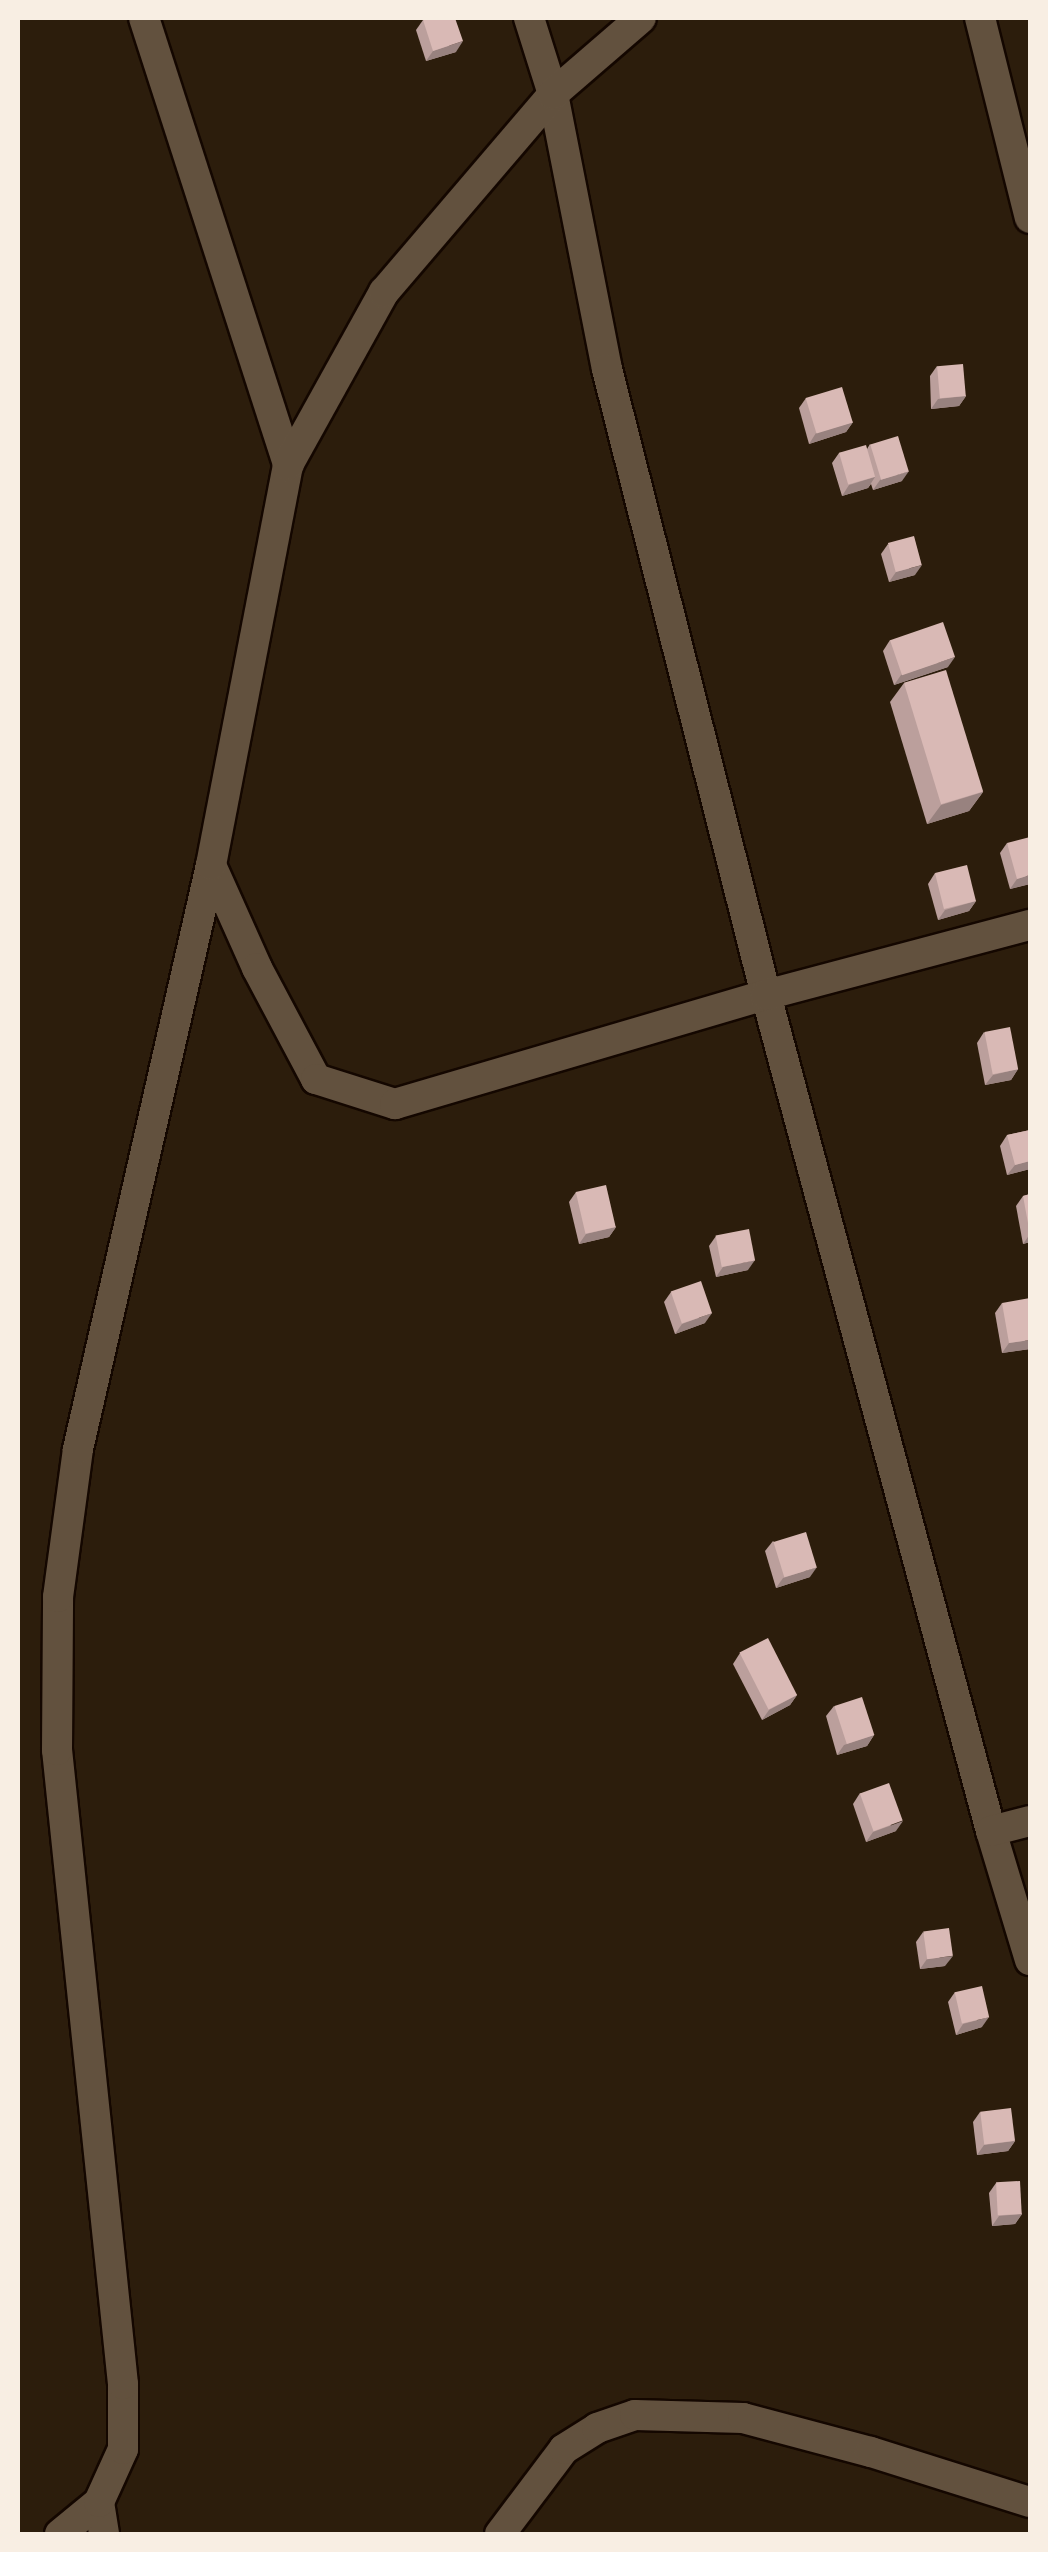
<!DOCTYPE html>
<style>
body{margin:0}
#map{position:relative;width:1048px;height:2552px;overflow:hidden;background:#2c1d0c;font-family:Poppins,sans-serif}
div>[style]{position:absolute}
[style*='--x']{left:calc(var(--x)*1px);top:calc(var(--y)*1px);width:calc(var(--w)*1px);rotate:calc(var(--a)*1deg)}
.roads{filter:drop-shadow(2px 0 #140700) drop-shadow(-2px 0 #140700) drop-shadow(0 2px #140700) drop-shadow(0 -2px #140700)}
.street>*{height:30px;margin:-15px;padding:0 15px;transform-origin:15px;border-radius:15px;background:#62513e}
.secondary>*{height:30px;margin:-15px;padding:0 15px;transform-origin:15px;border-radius:15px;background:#62513e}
.wall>*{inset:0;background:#bb9f9c}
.shaded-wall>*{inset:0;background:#98827f}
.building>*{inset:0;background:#d9b9b5;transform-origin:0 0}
span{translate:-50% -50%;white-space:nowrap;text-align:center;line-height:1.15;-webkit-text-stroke:10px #221404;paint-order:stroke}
.frame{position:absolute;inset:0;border:20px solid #f8eee3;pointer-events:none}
</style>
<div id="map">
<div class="roads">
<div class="street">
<i style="--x:144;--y:18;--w:470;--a:72.1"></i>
<i style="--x:529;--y:18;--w:80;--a:72.5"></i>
<i style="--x:553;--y:94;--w:280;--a:78.9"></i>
<i style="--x:607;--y:369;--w:646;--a:75.75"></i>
<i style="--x:766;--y:995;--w:866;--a:74.94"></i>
<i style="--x:991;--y:1831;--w:135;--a:73.2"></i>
<i style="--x:980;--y:18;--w:206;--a:76"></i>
<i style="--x:211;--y:865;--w:113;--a:65.9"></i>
<i style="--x:257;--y:968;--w:126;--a:62"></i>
<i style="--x:316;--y:1079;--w:83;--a:17.6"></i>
<i style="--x:395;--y:1104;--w:387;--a:-16.4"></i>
<i style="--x:766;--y:995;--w:273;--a:-14.9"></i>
<i style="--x:991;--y:1831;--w:40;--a:-14.4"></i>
<i style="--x:99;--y:2502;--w:32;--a:81"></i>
<i style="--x:500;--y:2534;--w:106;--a:-53"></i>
<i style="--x:564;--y:2449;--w:39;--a:-32"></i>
<i style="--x:597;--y:2428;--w:40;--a:-18.9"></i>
<i style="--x:635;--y:2415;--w:108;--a:1.6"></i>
<i style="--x:743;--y:2418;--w:132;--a:14.9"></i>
<i style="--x:871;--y:2452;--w:167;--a:17.5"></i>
</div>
<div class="secondary">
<i style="--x:60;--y:2534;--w:50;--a:-39.4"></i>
<i style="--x:99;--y:2502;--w:58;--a:-65.6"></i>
<i style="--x:123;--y:2449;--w:65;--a:-90"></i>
<i style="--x:123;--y:2384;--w:637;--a:-95.94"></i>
<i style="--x:57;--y:1750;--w:153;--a:-89.6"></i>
<i style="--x:58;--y:1597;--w:149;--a:-82.3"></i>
<i style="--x:78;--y:1449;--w:599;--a:-77.17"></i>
<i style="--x:211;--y:865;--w:407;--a:-79.1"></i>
<i style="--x:288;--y:465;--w:198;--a:-61"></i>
<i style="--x:384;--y:292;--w:260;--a:-49.5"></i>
<i style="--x:553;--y:94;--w:116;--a:-40.8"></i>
</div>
</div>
<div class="wall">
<i style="clip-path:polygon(423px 20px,456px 52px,426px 61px,416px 30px)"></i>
<i style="clip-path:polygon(937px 366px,966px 396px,959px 406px,931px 409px,930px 376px)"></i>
<i style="clip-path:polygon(806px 398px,853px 422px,846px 432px,809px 444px,799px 408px)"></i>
<i style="clip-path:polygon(870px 444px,902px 481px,873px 490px,871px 484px,868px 488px,842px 496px,832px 463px,839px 453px,867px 449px)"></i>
<i style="clip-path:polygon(888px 544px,915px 575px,889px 582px,881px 554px)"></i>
<i style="clip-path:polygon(890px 640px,948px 667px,894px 685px,883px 651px)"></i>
<i style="clip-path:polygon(904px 683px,983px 792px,969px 811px,927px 824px,890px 702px)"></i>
<i style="clip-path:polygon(1007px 843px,1030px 884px,1010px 889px,1000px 853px)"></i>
<i style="clip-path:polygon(935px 873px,976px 901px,969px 911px,938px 920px,928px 884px)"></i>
<i style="clip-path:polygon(984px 1032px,1018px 1069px,1011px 1080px,985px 1085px,977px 1043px)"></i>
<i style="clip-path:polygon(1030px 1130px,1030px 1169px,1007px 1175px,1000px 1146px,1007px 1135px)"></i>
<i style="clip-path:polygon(576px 1192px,616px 1227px,609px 1237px,579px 1244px,569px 1202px)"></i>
<i style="clip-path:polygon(1030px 1194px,1030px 1242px,1023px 1244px,1016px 1206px,1023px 1196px)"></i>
<i style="clip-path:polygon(716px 1236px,748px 1270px,716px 1277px,709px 1246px)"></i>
<i style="clip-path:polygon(671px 1292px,705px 1323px,675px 1334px,664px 1302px)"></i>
<i style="clip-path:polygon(1002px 1303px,1030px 1349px,1002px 1353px,995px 1313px)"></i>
<i style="clip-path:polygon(773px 1541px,810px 1577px,776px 1588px,765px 1551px)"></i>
<i style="clip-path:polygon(740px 1653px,797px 1695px,790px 1705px,762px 1720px,733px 1664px)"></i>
<i style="clip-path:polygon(834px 1706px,874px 1735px,867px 1746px,837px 1755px,826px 1716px)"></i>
<i style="clip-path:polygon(860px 1793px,896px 1831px,866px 1842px,853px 1804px)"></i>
<i style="clip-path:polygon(923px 1932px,945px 1966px,920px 1969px,916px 1942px)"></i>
<i style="clip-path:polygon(955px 1992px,982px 2027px,956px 2035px,948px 2002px)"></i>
<i style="clip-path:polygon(980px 2112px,1015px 2141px,1008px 2151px,977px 2155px,973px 2122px)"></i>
<i style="clip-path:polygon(996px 2183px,1022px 2214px,1015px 2224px,992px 2226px,989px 2193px)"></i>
</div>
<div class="shaded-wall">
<i style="clip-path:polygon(463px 41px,456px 52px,426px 61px,433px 51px)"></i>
<i style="clip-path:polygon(966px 396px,959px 406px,931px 409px,938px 399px)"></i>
<i style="clip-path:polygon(853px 422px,846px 432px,809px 444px,816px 433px)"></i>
<i style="clip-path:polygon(909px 471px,902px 481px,873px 490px,880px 480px)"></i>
<i style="clip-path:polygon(875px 477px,868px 488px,842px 496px,849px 485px)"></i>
<i style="clip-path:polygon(922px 565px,915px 575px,889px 582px,896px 572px)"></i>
<i style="clip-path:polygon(955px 657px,948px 667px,894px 685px,901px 675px)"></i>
<i style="clip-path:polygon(983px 792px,969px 811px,927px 824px,941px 805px)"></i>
<i style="clip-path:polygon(1030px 875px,1030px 884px,1010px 889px,1017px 879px)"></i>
<i style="clip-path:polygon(976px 901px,969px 911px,938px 920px,945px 910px)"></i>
<i style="clip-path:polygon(1018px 1069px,1011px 1080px,985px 1085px,993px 1075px)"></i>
<i style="clip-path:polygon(1030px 1161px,1030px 1169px,1007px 1175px,1015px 1165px)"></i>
<i style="clip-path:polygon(616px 1227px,609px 1237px,579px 1244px,586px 1234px)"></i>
<i style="clip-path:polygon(1030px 1234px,1030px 1242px,1023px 1244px)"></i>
<i style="clip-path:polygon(755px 1260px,748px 1270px,716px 1277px,723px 1267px)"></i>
<i style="clip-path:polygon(712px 1313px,705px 1323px,675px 1334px,682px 1324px)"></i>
<i style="clip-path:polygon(1030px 1340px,1030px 1349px,1002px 1353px,1009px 1343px)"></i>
<i style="clip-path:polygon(817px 1567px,810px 1577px,776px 1588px,783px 1578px)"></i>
<i style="clip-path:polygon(797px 1695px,790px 1705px,762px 1720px,769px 1710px)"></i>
<i style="clip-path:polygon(874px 1735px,867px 1746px,837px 1755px,844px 1745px)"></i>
<i style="clip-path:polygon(903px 1821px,896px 1831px,866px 1842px,873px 1832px)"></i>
<i style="clip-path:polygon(953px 1956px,945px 1966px,920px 1969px,927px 1959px)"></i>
<i style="clip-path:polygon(989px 2017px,982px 2027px,956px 2035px,963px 2024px)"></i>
<i style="clip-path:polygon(1015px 2141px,1008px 2151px,977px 2155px,984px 2145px)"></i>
<i style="clip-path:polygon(1022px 2214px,1015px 2224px,992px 2226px,999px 2216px)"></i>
</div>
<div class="building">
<i style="clip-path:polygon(429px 18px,455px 18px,463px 41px,433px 51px,423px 20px)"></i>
<i style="left:963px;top:364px;width:32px;height:26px;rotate:85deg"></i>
<i style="left:842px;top:387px;width:37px;height:38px;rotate:73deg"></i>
<i style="left:898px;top:436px;width:37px;height:29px;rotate:73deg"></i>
<i style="left:866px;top:445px;width:33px;height:28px;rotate:74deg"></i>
<i style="left:914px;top:536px;width:30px;height:27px;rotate:75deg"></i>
<i style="left:943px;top:622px;width:37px;height:56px;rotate:71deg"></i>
<i style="left:946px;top:670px;width:127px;height:44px;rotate:73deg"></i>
<i style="clip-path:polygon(1030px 837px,1030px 875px,1017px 879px,1007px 843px)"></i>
<i style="left:967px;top:865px;width:37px;height:33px;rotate:76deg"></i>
<i style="left:1010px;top:1027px;width:43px;height:26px;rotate:79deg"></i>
<i style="clip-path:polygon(1030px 1130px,1030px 1161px,1015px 1165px,1007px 1135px)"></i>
<i style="left:606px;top:1185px;width:43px;height:31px;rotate:77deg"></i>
<i style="clip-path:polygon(1030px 1194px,1030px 1234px,1023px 1196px)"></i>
<i style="left:749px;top:1229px;width:32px;height:34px;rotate:79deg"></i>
<i style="left:701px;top:1281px;width:34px;height:32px;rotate:71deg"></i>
<i style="clip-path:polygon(1030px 1298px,1030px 1340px,1009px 1343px,1002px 1303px)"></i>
<i style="left:806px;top:1532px;width:37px;height:34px;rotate:73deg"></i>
<i style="left:768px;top:1638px;width:64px;height:32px;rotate:63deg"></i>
<i style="left:862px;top:1697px;width:40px;height:29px;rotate:72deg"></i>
<i style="left:889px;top:1783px;width:40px;height:31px;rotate:70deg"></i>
<i style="left:949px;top:1928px;width:28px;height:26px;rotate:82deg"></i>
<i style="left:982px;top:1986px;width:32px;height:28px;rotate:77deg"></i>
<i style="left:1011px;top:2108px;width:33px;height:31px;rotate:83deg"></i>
<i style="left:1020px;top:2181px;width:33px;height:24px;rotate:87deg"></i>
</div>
<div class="frame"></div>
</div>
